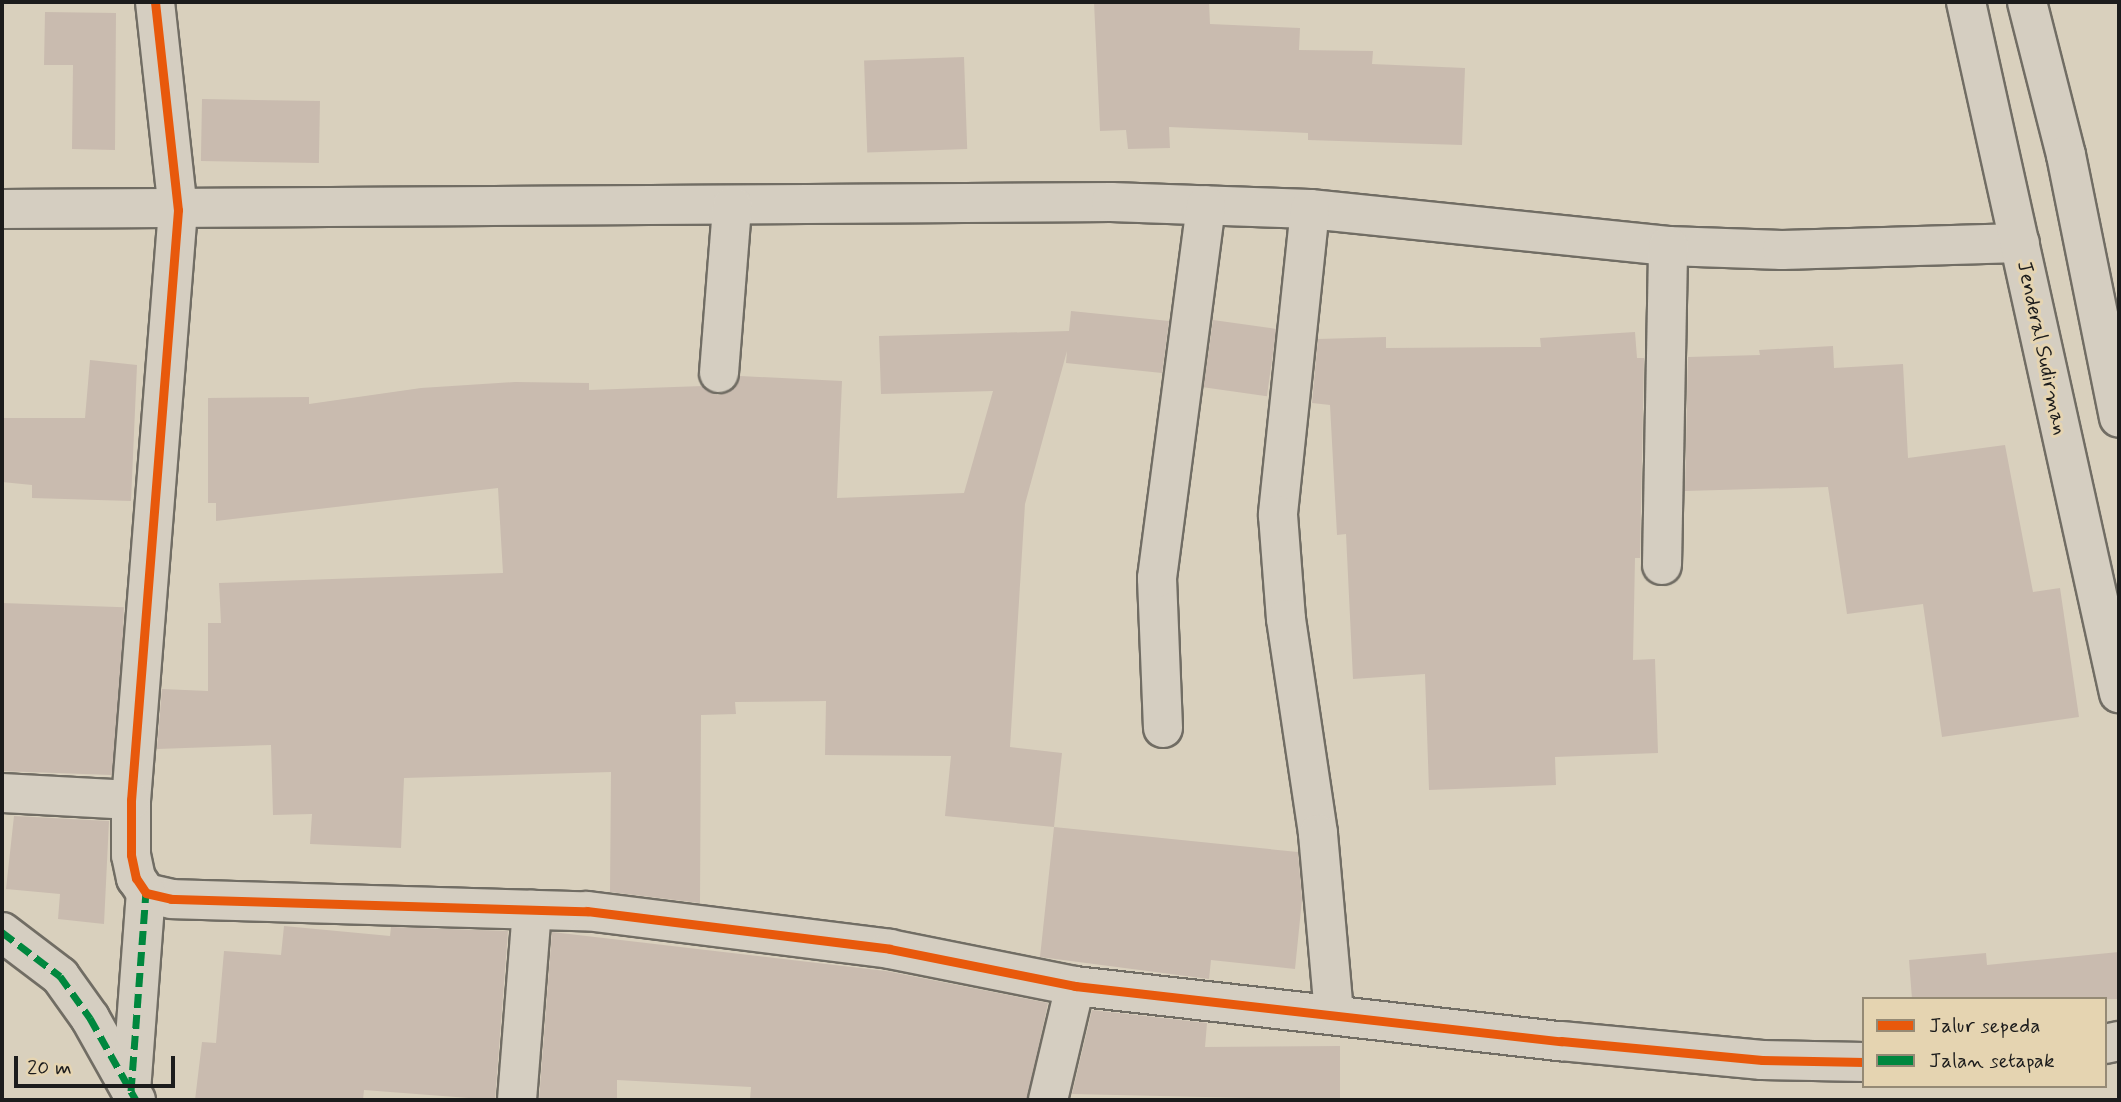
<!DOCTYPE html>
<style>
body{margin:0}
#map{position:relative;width:2121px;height:1102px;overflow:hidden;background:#d9d0bd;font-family:Mynerve,sans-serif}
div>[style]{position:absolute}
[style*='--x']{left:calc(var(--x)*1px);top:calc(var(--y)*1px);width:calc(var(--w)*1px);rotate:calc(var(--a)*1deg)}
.building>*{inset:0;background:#c9bbaf;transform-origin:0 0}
.roads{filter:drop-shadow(2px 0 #716d64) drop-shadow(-2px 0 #716d64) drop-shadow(0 2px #716d64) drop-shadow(0 -2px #716d64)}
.street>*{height:38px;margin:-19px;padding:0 19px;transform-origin:19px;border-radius:19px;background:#d5cec1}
.highway>*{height:38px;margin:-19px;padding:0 19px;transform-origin:19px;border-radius:19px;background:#d5cec1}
.quiet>*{height:7px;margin-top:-3.5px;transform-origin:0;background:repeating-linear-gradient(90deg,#00873e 0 14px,transparent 0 21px)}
.cycleway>*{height:9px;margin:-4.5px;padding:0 4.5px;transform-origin:4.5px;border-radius:4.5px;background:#e8590c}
span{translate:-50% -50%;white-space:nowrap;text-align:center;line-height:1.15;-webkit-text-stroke:6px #e5d4b1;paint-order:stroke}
.street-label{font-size:21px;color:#1c1c1c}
.frame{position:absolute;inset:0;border:4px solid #1c1c1c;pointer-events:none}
.legend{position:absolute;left:1862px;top:997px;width:245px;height:91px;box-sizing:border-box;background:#e5d4b1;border:2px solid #958a75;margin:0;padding:9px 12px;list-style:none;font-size:21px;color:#1c1c1c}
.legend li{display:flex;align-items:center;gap:14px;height:35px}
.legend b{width:35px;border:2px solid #958a75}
.scale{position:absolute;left:14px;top:1056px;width:161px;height:32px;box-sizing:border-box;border:4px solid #1c1c1c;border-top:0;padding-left:9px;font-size:21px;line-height:24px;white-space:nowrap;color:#1c1c1c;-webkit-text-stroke:5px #e5d4b1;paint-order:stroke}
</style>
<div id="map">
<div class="building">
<i style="clip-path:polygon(1094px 2px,1209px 2px,1210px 24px,1300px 28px,1299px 50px,1373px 51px,1372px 64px,1465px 68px,1462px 145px,1308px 140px,1308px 133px,1169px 127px,1170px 148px,1128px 149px,1126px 130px,1100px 131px)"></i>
<i style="clip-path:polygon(45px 12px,116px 13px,115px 150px,72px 149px,73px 65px,44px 65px)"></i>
<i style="left:964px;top:57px;width:92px;height:100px;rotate:88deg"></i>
<i style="left:202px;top:99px;width:118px;height:62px;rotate:1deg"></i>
<i style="clip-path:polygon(1071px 311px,1169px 321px,1162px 373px,1066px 363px,1067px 351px,1025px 504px,1010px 747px,1062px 753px,1054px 827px,945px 816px,951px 756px,825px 755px,826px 701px,735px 702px,736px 714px,701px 715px,700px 903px,610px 892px,611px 772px,404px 778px,401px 848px,310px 844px,312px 814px,273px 815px,271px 745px,157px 749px,162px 689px,208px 691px,208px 623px,221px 623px,219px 583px,503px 573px,498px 488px,216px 521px,216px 503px,208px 503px,208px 398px,309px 397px,309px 404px,421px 388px,515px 382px,589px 383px,589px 390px,703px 386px,718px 395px,729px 392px,740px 376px,842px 381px,837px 498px,964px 493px,993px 391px,881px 394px,879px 336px,1069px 331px)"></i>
<i style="left:1213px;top:320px;width:64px;height:68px;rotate:8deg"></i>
<i style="clip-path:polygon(1635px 332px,1637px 358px,1644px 358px,1640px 558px,1635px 558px,1633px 660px,1655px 659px,1658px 753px,1555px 757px,1556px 785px,1429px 790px,1425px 674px,1353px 679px,1346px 534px,1337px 535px,1330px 405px,1312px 403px,1318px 339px,1386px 337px,1386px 348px,1541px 347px,1540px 338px)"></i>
<i style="clip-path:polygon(1833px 346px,1834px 368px,1903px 364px,1908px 458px,2005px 445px,2033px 592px,2060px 588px,2079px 717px,1942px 737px,1923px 604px,1847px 614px,1828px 487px,1685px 491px,1688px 357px,1760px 355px,1759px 350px)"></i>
<i style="clip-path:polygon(90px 360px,137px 365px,131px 501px,32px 498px,32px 485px,2px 482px,2px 418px,85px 418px)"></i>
<i style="left:2px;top:603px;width:122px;height:168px;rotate:2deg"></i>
<i style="clip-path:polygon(14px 816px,109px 821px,104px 924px,58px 919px,60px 894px,6px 889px)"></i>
<i style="clip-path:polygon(1054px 827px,1298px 852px,1302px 900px,1295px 969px,1211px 960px,1209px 979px,1040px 957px)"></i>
<i style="clip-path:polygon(284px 926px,390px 936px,391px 927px,508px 931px,495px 1100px,364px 1090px,363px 1100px,195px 1100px,202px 1042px,216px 1043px,224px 951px,281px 955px)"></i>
<i style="clip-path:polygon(552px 932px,886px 971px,1048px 1003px,1027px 1100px,750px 1100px,751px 1087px,617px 1080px,617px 1100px,539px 1100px)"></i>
<i style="clip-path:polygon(2119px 952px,2119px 999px,1912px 999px,1909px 960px,1986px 953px,1987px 965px)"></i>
<i style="clip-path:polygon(1092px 1010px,1207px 1023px,1205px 1047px,1340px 1046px,1340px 1100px,1072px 1094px)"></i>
</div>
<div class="roads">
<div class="street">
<i style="--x:155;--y:2;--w:209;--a:83.7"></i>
<i style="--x:178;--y:210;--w:592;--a:94.55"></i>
<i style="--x:131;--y:800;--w:55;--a:90"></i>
<i style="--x:131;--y:855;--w:24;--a:78"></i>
<i style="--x:136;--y:878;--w:18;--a:56"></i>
<i style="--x:146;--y:893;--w:26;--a:13"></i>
<i style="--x:171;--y:899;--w:416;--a:1.7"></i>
<i style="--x:587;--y:911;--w:305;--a:7.1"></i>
<i style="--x:890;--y:949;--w:189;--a:11.3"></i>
<i style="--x:1075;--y:986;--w:489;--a:6.5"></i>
<i style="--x:1561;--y:1041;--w:202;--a:5.4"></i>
<i style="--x:1762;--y:1060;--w:102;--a:1.1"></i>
<i style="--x:2;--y:209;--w:1109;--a:-0.36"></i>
<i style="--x:1111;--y:202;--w:199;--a:2"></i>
<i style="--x:1310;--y:209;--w:360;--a:5.9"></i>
<i style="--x:1668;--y:246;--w:114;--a:2"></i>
<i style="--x:1782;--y:250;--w:238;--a:-1.7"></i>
<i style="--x:1310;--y:209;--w:308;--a:96"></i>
<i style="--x:1278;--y:515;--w:104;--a:85.6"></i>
<i style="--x:1286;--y:619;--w:217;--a:81.5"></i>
<i style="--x:1318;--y:834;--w:180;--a:84.9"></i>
<i style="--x:719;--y:373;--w:168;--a:-85.5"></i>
<i style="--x:1662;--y:565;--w:319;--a:-88.9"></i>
<i style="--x:1163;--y:728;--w:150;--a:-92.3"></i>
<i style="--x:1157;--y:578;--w:376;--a:-82.5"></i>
<i style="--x:2;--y:793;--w:129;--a:3.1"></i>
<i style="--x:2;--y:932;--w:73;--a:37.2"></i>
<i style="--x:60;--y:976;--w:52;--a:54.5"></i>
<i style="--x:90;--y:1018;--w:94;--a:60.7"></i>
<i style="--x:2105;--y:1044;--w:14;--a:-12"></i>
<i style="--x:131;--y:1091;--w:199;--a:-85.7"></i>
<i style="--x:517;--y:1100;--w:191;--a:-85.5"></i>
<i style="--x:1048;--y:1100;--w:117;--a:-76.7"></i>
</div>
<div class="highway">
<i style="--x:1966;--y:2;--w:708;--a:77.52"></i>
<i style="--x:2027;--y:2;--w:158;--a:75.7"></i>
<i style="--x:2066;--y:155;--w:268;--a:78.6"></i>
</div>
</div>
<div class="quiet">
<i style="--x:2;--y:932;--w:73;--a:37.2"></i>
<i style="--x:60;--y:976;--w:52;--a:54.5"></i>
<i style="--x:90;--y:1018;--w:94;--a:60.7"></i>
<i style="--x:131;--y:1091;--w:199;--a:-85.7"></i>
</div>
<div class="cycleway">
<i style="--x:155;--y:2;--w:209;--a:83.7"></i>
<i style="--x:178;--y:210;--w:592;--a:94.55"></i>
<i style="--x:131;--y:800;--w:55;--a:90"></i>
<i style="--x:131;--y:855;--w:24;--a:78"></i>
<i style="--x:136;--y:878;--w:18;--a:56"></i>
<i style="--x:146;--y:893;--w:26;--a:13"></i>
<i style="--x:171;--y:899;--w:416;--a:1.7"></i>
<i style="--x:587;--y:911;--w:305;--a:7.1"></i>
<i style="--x:890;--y:949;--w:189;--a:11.3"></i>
<i style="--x:1075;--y:986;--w:489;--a:6.5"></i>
<i style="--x:1561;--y:1041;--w:202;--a:5.4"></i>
<i style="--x:1762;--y:1060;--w:102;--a:1.1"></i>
</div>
<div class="street-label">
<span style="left:2042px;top:348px;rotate:78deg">Jenderal Sudirman</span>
</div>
<div class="frame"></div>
<ul class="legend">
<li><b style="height:9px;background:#e8590c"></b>Jalur sepeda</li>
<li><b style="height:9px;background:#00873e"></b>Jalan setapak</li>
</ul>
<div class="scale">20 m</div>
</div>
